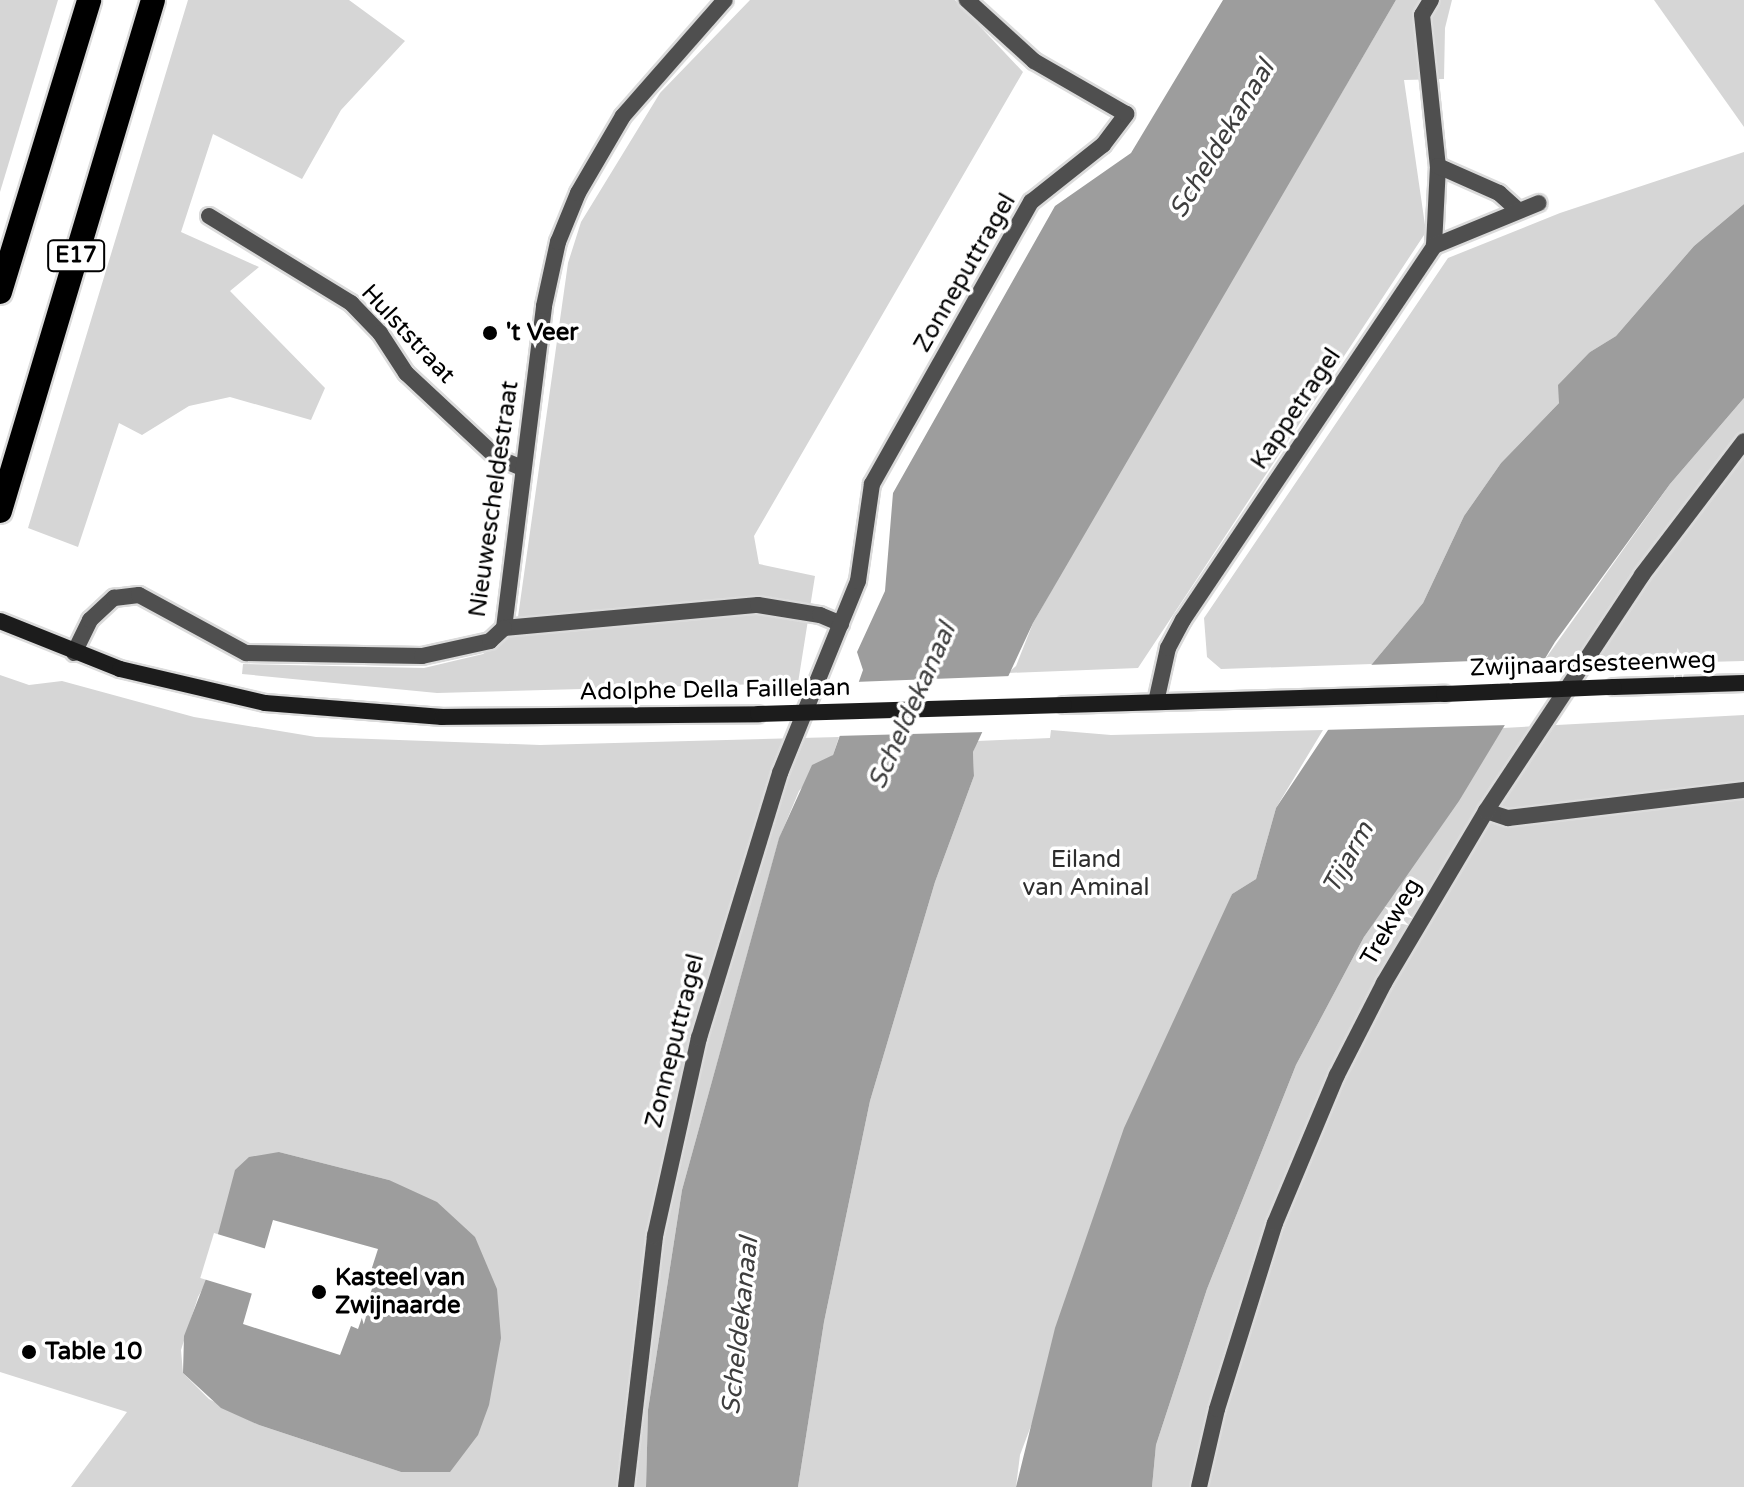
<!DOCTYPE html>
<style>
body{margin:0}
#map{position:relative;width:1744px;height:1487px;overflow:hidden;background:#fff;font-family:"Varela Round",sans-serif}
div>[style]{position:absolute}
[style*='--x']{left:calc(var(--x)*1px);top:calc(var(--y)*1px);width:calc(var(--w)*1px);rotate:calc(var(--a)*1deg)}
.green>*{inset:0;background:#d6d6d6}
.water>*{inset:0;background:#9d9d9d}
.pier>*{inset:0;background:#fff;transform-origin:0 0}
.roads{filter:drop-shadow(2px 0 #dbdbdb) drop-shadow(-2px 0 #dbdbdb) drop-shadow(0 2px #dbdbdb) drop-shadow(0 -2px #dbdbdb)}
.street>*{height:16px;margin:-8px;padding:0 8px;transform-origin:8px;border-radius:8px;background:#4f4f4f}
.secondary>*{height:16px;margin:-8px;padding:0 8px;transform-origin:8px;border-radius:8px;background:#1c1c1c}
.highway>*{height:24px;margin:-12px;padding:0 12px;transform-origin:12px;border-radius:12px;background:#000}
.secondary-bridge>*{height:16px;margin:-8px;padding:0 8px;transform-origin:8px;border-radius:8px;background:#1c1c1c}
.dots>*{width:22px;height:22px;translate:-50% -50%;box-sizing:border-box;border:4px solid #fff;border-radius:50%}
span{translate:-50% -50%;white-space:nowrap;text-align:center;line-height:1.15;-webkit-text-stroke:7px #fff;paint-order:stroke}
.shield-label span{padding:2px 6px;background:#fff;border:2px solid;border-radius:6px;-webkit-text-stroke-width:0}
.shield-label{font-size:22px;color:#000;font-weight:700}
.street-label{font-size:24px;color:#000}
.poi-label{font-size:24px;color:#000;font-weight:700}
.left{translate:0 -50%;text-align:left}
.park-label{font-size:24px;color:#2d2d2d}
.water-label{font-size:26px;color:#3e3e3e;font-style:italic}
</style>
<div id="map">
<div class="green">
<i style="clip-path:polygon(0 0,58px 0,0 192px)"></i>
<i style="clip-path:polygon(188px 0,349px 0,405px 41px,341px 110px,302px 179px,213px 134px,181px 232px,259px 267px,230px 291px,325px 388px,311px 420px,230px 397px,189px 406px,142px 435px,119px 423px,78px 547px,28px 528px)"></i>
<i style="clip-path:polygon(750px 0,955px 0,1023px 72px,754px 536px,759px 564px,815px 576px,798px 683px,437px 693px,242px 674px,243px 664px,424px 668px,483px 654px,516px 631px,568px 263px,581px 222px,660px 93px)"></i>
<i style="clip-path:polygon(1396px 0,1452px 0,1445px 28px,1444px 79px,1404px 80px,1426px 232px,1138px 668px,1008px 673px,1016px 666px,1033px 623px,1101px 503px)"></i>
<i style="clip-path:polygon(1654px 0,1744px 0,1744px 127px)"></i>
<i style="clip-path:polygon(1744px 152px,1744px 204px,1694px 246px,1616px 336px,1590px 352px,1559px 403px,1501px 463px,1464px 516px,1423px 603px,1372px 664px,1221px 669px,1207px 657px,1204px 618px,1448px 258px,1560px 213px)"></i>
<i style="clip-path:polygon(1744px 398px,1744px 661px,1627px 664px,1629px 657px,1546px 658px,1670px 484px)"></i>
<i style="clip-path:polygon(evenodd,0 675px,29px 685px,62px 681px,194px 717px,316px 737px,540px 745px,839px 737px,833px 755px,799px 791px,779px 839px,682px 1190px,648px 1410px,646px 1487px,71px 1487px,127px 1412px,0 1372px,0 675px,279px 1152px,389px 1180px,450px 1471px,401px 1472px,259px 1425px,209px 1399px,183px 1373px,181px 1350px,198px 1297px,279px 1152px)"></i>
<i style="clip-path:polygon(1744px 715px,1744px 1487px,1152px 1487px,1156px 1445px,1207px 1289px,1296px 1065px,1364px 937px,1503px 728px)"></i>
<i style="clip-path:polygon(1051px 730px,1111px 735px,1323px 730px,1276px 808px,1256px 879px,1232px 894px,1020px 1455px,1016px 1487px,798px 1487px,824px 1322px,870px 1101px,935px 882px,974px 776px,973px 752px,977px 741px,1050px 738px)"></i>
</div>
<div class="water">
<i style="clip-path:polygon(1223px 0,1396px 0,1033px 623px,973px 752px,974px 776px,935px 882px,870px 1101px,824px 1322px,798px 1487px,646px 1487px,648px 1410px,682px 1190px,779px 838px,812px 765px,833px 755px,863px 670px,857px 652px,885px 591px,893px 493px,1055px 206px,1131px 153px)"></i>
<i style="clip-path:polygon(1744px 204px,1744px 398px,1670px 484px,1555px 642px,1459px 801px,1364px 937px,1296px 1065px,1207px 1289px,1156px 1445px,1152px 1487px,1016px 1487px,1055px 1328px,1124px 1128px,1232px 894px,1256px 879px,1276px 808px,1372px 664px,1423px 603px,1464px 516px,1501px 463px,1559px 403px,1558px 385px,1590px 352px,1616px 336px,1694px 246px)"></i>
<i style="clip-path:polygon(evenodd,279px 1152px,389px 1180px,437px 1202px,475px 1237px,497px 1289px,501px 1338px,489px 1405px,478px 1435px,450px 1472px,401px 1472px,259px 1425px,221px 1408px,183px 1373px,184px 1336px,206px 1279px,235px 1170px,249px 1157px,279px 1152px,273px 1220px,378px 1249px,369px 1277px,375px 1280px,358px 1329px,351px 1326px,340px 1355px,243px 1324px,273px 1220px)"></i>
</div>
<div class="pier">
<i style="clip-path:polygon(1550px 658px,1510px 725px,1321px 730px,1367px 665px)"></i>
<i style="clip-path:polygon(1011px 676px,986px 732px,835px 736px,854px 682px)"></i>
<i style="left:214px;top:1233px;width:56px;height:47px;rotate:17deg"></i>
</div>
<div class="roads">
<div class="street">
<i style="--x:1431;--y:0;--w:17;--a:121"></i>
<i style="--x:1422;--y:15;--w:152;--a:84"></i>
<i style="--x:1438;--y:166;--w:80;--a:92.9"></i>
<i style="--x:1438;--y:166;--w:67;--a:23.9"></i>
<i style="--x:1499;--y:193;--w:25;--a:42"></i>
<i style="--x:209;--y:216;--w:167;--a:31.5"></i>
<i style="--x:351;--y:303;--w:42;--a:46"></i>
<i style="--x:380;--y:333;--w:48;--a:57"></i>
<i style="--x:406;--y:373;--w:123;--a:43"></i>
<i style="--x:496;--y:457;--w:28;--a:23"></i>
<i style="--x:504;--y:628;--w:324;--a:-82.9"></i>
<i style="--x:544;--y:306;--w:66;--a:-77.7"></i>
<i style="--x:558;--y:242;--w:53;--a:-67.8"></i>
<i style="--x:578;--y:193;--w:89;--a:-59.7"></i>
<i style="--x:623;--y:116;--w:154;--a:-48.7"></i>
<i style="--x:504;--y:628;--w:255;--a:-5.2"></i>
<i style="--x:758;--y:605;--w:63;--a:9.2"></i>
<i style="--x:820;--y:615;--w:23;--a:23"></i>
<i style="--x:74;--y:653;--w:37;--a:-64"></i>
<i style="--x:90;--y:620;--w:33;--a:-43"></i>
<i style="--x:114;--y:598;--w:25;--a:-7"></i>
<i style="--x:139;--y:595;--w:122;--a:28.5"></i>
<i style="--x:246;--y:653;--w:176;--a:1"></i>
<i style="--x:422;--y:656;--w:70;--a:-12.4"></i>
<i style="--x:490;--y:641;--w:19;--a:-43"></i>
<i style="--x:1156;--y:702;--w:55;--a:-77.5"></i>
<i style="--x:1168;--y:648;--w:32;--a:-62"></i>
<i style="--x:1183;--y:620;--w:450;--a:-56.1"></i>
<i style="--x:1434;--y:246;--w:113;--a:-22.3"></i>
<i style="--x:1486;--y:811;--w:23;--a:18"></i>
<i style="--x:1508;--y:818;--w:238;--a:-6.8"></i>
<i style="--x:626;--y:1487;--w:253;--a:-83.4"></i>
<i style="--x:655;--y:1236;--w:203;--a:-77.5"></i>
<i style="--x:699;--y:1038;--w:277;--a:-73"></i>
<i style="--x:780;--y:773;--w:207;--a:-67.9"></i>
<i style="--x:858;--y:581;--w:98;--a:-81.8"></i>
<i style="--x:872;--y:484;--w:324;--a:-60.6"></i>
<i style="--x:1031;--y:202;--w:92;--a:-38.4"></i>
<i style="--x:1103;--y:145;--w:39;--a:-53"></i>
<i style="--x:1126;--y:114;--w:106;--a:-150.1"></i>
<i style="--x:1034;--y:61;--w:91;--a:-137.7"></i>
<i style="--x:1199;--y:1487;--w:80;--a:-77"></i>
<i style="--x:1217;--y:1409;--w:195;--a:-72.7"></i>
<i style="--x:1275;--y:1223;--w:160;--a:-67.3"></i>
<i style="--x:1337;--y:1075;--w:103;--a:-62.9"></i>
<i style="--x:1384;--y:983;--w:200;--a:-59.3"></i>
<i style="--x:1486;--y:811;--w:283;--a:-56.5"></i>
<i style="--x:1642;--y:575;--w:168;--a:-52.7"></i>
</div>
<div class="secondary">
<i style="--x:0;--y:621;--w:129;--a:21.8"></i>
<i style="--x:120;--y:669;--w:149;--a:13.2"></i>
<i style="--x:265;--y:703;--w:178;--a:4.5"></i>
<i style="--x:442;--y:717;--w:316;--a:-0.5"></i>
<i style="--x:1614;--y:687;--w:130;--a:-1.8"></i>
<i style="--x:1064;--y:705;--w:380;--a:-1.7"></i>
</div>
<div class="highway">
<i style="--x:0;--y:292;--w:305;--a:-73"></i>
<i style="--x:0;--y:511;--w:533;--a:-73.33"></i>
</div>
</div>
<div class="secondary-bridge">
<i style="--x:1444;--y:694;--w:170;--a:-2.4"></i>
<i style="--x:758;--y:714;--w:306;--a:-1.7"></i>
</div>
<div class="dots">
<i style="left:490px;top:333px;background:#000"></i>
<i style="left:319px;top:1292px;background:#000"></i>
<i style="left:29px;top:1352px;background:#000"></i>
</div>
<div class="shield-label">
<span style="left:76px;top:256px">E17</span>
</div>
<div class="street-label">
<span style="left:965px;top:273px;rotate:-60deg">Zonneputtragel</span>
<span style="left:408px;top:334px;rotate:47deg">Hulststraat</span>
<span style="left:1296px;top:409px;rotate:-56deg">Kappetragel</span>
<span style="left:494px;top:499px;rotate:-82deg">Nieuwescheldestraat</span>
<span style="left:1593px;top:664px;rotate:-2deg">Zwijnaardsesteenweg</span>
<span style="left:715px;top:690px;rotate:-1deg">Adolphe Della Faillelaan</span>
<span style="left:1391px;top:922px;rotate:-60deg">Trekweg</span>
<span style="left:675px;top:1041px;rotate:-76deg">Zonneputtragel</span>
</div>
<div class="poi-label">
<span class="left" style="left:506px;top:333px">'t Veer</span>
<span class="left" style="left:335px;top:1292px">Kasteel van<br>Zwijnaarde</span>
<span class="left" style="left:45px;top:1352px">Table 10</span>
</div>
<div class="park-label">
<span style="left:1086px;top:874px">Eiland<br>van Aminal</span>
</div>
<div class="water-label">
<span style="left:1222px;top:139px;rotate:-59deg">Scheldekanaal</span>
<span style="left:912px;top:706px;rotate:-66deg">Scheldekanaal</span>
<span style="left:1348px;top:858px;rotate:-61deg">Tijarm</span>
<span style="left:740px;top:1326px;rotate:-84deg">Scheldekanaal</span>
</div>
</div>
